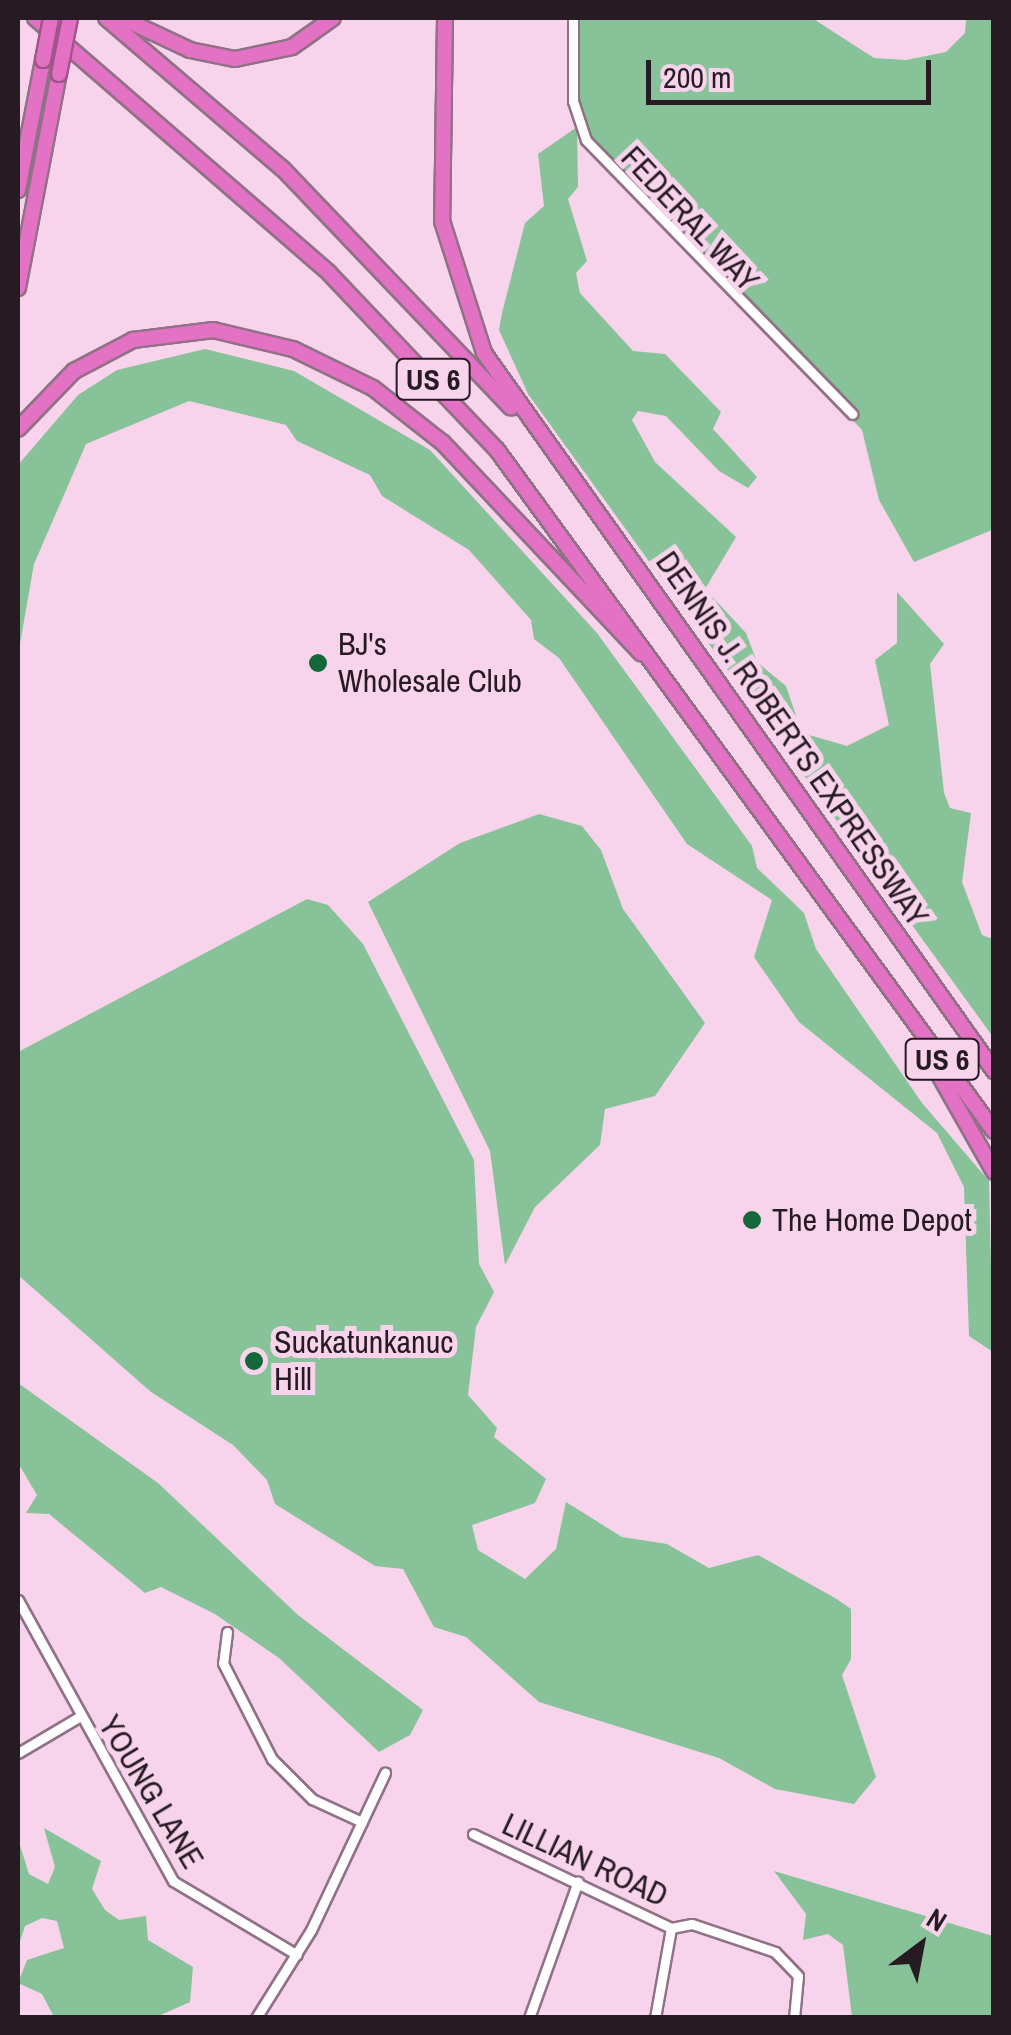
<!DOCTYPE html>
<style>
body{margin:0}
#map{position:relative;width:1011px;height:2035px;overflow:hidden;background:#f7d4eb;font-family:"Archivo Narrow",sans-serif}
div>[style]{position:absolute}
[style*='--x']{left:calc(var(--x)*1px);top:calc(var(--y)*1px);width:calc(var(--w)*1px);rotate:calc(var(--a)*1deg)}
.green>*{inset:0;background:#87c298}
.roads{filter:drop-shadow(2px 0 #907186) drop-shadow(-2px 0 #907186) drop-shadow(0 2px #907186) drop-shadow(0 -2px #907186)}
.minor>*{height:9px;margin:-4.5px;padding:0 4.5px;transform-origin:4.5px;border-radius:4.5px;background:#fff}
.highway>*{height:14px;margin:-7px;padding:0 7px;transform-origin:7px;border-radius:7px;background:#e372c5}
.bridges{filter:drop-shadow(2px 0 #a1548c) drop-shadow(-2px 0 #a1548c) drop-shadow(0 2px #a1548c) drop-shadow(0 -2px #a1548c)}
.highway-bridge>*{height:14px;margin:-7px;padding:0 7px;transform-origin:7px;border-radius:7px;background:#e372c5}
.dots>*{width:28px;height:28px;translate:-50% -50%;box-sizing:border-box;border:5px solid #f7d4eb;border-radius:50%}
span{translate:-50% -50%;white-space:nowrap;text-align:center;line-height:1.15;-webkit-text-stroke:10px #f7d4eb;paint-order:stroke}
.shield-label span{padding:2px 8px;background:#f7d4eb;border:2px solid;border-radius:8px;-webkit-text-stroke-width:0}
.shield-label{font-size:30px;color:#271b23;font-weight:700}
.street-label{font-size:32px;color:#271b23}
.poi-label{font-size:32px;color:#271b23}
.left{translate:0 -50%;text-align:left}
.frame{position:absolute;inset:0;border:20px solid #271b23;pointer-events:none}
.north{position:absolute;left:871px;top:1895px;width:100px;height:100px;-webkit-text-stroke:8px #f7d4eb;paint-order:stroke;rotate:32deg;font-size:28px;font-weight:700;line-height:40px;text-align:center;color:#271b23}
.north::after{content:'';display:block;margin:auto;width:35px;height:45px;background:#271b23;clip-path:polygon(50% 0,100% 100%,50% 72%,0 100%)}
.scale{position:absolute;left:646px;top:60px;width:285px;height:45px;box-sizing:border-box;border:5px solid #271b23;border-top:0;padding-left:12px;font-size:30px;line-height:35px;white-space:nowrap;color:#271b23;-webkit-text-stroke:8px #f7d4eb;paint-order:stroke}
</style>
<div id="map">
<div class="green">
<i style="clip-path:polygon(573px 18px,812px 18px,874px 58px,906px 60px,946px 52px,965px 33px,966px 18px,993px 18px,992px 530px,914px 562px,879px 500px,862px 430px,592px 148px,573px 92px)"></i>
<i style="clip-path:polygon(577px 127px,578px 187px,568px 199px,587px 261px,576px 273px,580px 293px,633px 351px,665px 354px,721px 412px,713px 429px,757px 477px,748px 488px,719px 471px,666px 416px,638px 411px,632px 420px,655px 462px,736px 537px,705px 589px,746px 633px,757px 662px,786px 686px,802px 733px,847px 746px,889px 725px,875px 660px,897px 643px,897px 592px,944px 644px,930px 664px,944px 793px,950px 808px,971px 813px,962px 882px,982px 935px,993px 939px,993px 1037px,528px 394px,499px 330px,502px 313px,525px 223px,544px 206px,538px 154px)"></i>
<i style="clip-path:polygon(205px 349px,294px 371px,430px 450px,597px 633px,752px 846px,757px 868px,804px 913px,816px 949px,922px 1103px,989px 1181px,993px 1352px,969px 1336px,964px 1187px,937px 1133px,799px 1022px,754px 957px,772px 900px,687px 844px,559px 658px,534px 639px,531px 620px,469px 550px,382px 496px,370px 475px,297px 441px,286px 425px,189px 401px,86px 444px,34px 564px,18px 655px,18px 465px,78px 395px,117px 370px)"></i>
<i style="clip-path:polygon(539px 814px,582px 826px,601px 850px,623px 909px,705px 1023px,655px 1096px,605px 1109px,600px 1145px,535px 1207px,505px 1265px,490px 1151px,368px 902px,460px 843px)"></i>
<i style="clip-path:polygon(307px 899px,328px 905px,363px 944px,474px 1160px,479px 1264px,494px 1292px,476px 1327px,468px 1395px,497px 1428px,494px 1437px,546px 1479px,535px 1503px,472px 1525px,478px 1550px,525px 1579px,556px 1549px,566px 1502px,622px 1537px,667px 1544px,709px 1568px,758px 1555px,835px 1598px,851px 1609px,851px 1659px,842px 1675px,876px 1777px,854px 1804px,775px 1789px,719px 1758px,539px 1702px,466px 1637px,434px 1627px,403px 1569px,375px 1566px,275px 1504px,267px 1480px,233px 1445px,151px 1392px,18px 1275px,18px 1052px)"></i>
<i style="clip-path:polygon(18px 1383px,158px 1483px,298px 1615px,423px 1710px,410px 1735px,379px 1752px,279px 1658px,215px 1614px,161px 1587px,145px 1593px,49px 1514px,26px 1513px,37px 1495px,18px 1463px)"></i>
<i style="clip-path:polygon(44px 1828px,101px 1861px,92px 1889px,105px 1910px,119px 1920px,146px 1916px,148px 1940px,193px 1967px,190px 2002px,156px 2017px,54px 2017px,42px 1994px,18px 1983px,27px 1960px,64px 1948px,57px 1921px,42px 1918px,25px 1926px,18px 1947px,18px 1839px,29px 1874px,48px 1884px,55px 1867px)"></i>
<i style="clip-path:polygon(774px 1871px,993px 1936px,993px 2017px,852px 2017px,843px 1945px,828px 1934px,803px 1940px,806px 1914px)"></i>
</div>
<div class="roads">
<div class="minor">
<i style="--x:573;--y:18;--w:83;--a:90"></i>
<i style="--x:573;--y:101;--w:41;--a:71.6"></i>
<i style="--x:586;--y:140;--w:382;--a:45.8"></i>
<i style="--x:18;--y:1600;--w:321;--a:61.1"></i>
<i style="--x:173;--y:1881;--w:144;--a:30.8"></i>
<i style="--x:227;--y:1632;--w:31;--a:97"></i>
<i style="--x:223;--y:1663;--w:108;--a:63"></i>
<i style="--x:272;--y:1759;--w:57;--a:45"></i>
<i style="--x:312;--y:1799;--w:55;--a:24.7"></i>
<i style="--x:18;--y:1753;--w:69;--a:-30.7"></i>
<i style="--x:473;--y:1834;--w:219;--a:25.4"></i>
<i style="--x:671;--y:1928;--w:21;--a:-11"></i>
<i style="--x:692;--y:1924;--w:88;--a:18.6"></i>
<i style="--x:775;--y:1952;--w:33;--a:46"></i>
<i style="--x:798;--y:1976;--w:42;--a:95.4"></i>
<i style="--x:256;--y:2018;--w:104;--a:-58"></i>
<i style="--x:311;--y:1930;--w:174;--a:-64.8"></i>
<i style="--x:529;--y:2018;--w:145;--a:-70.3"></i>
<i style="--x:655;--y:2018;--w:91;--a:-79.9"></i>
</div>
<div class="highway">
<i style="--x:35;--y:18;--w:389;--a:40.9"></i>
<i style="--x:329;--y:273;--w:244;--a:46.5"></i>
<i style="--x:497;--y:450;--w:843;--a:53.88"></i>
<i style="--x:106;--y:18;--w:233;--a:40.5"></i>
<i style="--x:283;--y:169;--w:330;--a:46.3"></i>
<i style="--x:122;--y:18;--w:75;--a:25.2"></i>
<i style="--x:190;--y:50;--w:46;--a:11.3"></i>
<i style="--x:235;--y:59;--w:58;--a:-11.9"></i>
<i style="--x:292;--y:47;--w:50;--a:-35.3"></i>
<i style="--x:445;--y:18;--w:203;--a:90.8"></i>
<i style="--x:442;--y:221;--w:139;--a:72.3"></i>
<i style="--x:484;--y:353;--w:881;--a:54.61"></i>
<i style="--x:18;--y:190;--w:132;--a:-79.1"></i>
<i style="--x:18;--y:288;--w:218;--a:-79.2"></i>
<i style="--x:18;--y:429;--w:81;--a:-46"></i>
<i style="--x:74;--y:371;--w:67;--a:-27.7"></i>
<i style="--x:133;--y:340;--w:81;--a:-7.1"></i>
<i style="--x:213;--y:330;--w:82;--a:13.4"></i>
<i style="--x:293;--y:349;--w:89;--a:26"></i>
<i style="--x:373;--y:388;--w:89;--a:38.2"></i>
<i style="--x:443;--y:443;--w:289;--a:46.7"></i>
<i style="--x:922;--y:1045;--w:146;--a:60.4"></i>
</div>
</div>
<div class="bridges">
<div class="highway-bridge">
<i style="--x:43;--y:60;--w:43;--a:-79.2"></i>
<i style="--x:59;--y:74;--w:57;--a:-78.9"></i>
</div>
</div>
<div class="dots">
<i style="left:318px;top:663px;background:#156839"></i>
<i style="left:752px;top:1220px;background:#156839"></i>
<i style="left:254px;top:1361px;background:#156839"></i>
</div>
<div class="shield-label">
<span style="left:433px;top:379px">US 6</span>
<span style="left:942px;top:1059px">US 6</span>
</div>
<div class="street-label">
<span style="left:690px;top:219px;rotate:47deg">FEDERAL WAY</span>
<span style="left:792px;top:739px;rotate:55deg">DENNIS J. ROBERTS EXPRESSWAY</span>
<span style="left:151px;top:1792px;rotate:59deg">YOUNG LANE</span>
<span style="left:585px;top:1860px;rotate:25deg">LILLIAN ROAD</span>
</div>
<div class="poi-label">
<span class="left" style="left:338px;top:663px">BJ's<br>Wholesale Club</span>
<span class="left" style="left:772px;top:1220px">The Home Depot</span>
<span class="left" style="left:274px;top:1361px">Suckatunkanuc<br>Hill</span>
</div>
<div class="frame"></div>
<div class="north">N</div>
<div class="scale">200 m</div>
</div>
